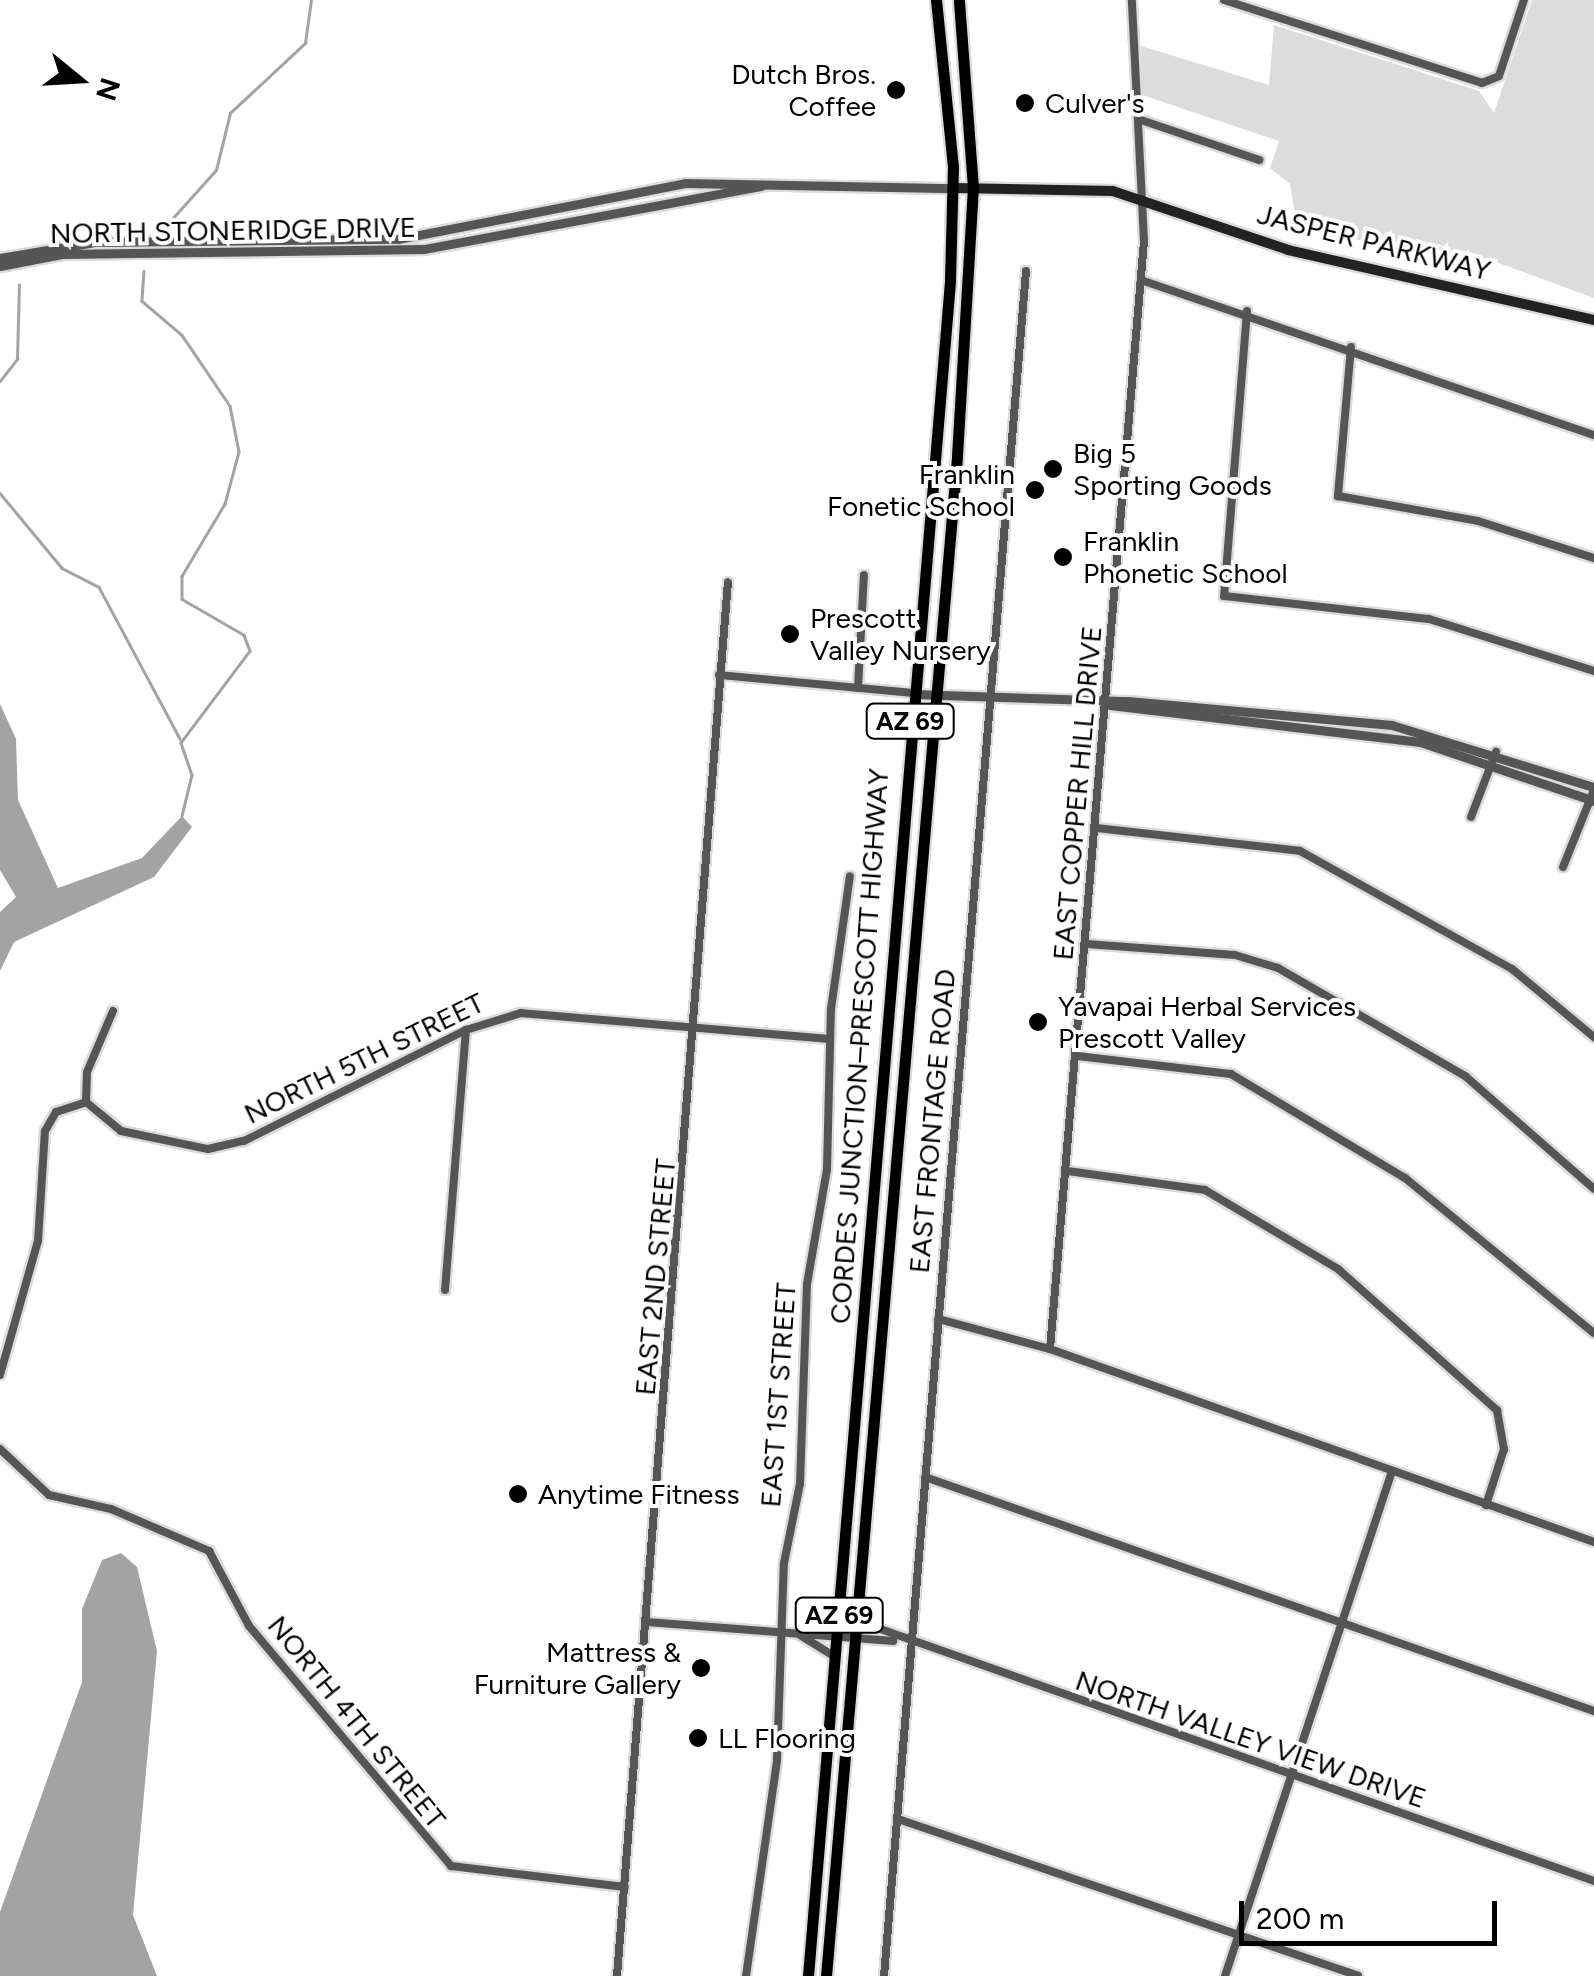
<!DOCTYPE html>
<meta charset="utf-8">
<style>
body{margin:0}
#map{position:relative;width:1594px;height:1976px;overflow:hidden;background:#fff;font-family:Figtree,sans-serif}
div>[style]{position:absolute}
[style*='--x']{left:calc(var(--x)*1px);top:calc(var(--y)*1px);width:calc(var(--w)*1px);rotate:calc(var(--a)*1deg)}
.green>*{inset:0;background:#dcdcdc}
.water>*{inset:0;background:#a3a3a3}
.stream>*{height:2.5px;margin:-1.25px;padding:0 1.25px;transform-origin:1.25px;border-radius:1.25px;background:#a3a3a3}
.roads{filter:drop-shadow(2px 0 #dbdbdb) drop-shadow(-2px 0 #dbdbdb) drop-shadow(0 2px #dbdbdb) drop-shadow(0 -2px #dbdbdb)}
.minor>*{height:8px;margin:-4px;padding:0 4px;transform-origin:4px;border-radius:4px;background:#555}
.tertiary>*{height:9px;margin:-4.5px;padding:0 4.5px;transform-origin:4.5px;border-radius:4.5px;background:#555}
.secondary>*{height:10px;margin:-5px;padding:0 5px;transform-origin:5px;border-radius:5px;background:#222}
.primary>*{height:11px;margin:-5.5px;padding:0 5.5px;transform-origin:5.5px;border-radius:5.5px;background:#000}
.dots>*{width:28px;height:28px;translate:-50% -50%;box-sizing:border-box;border:5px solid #fff;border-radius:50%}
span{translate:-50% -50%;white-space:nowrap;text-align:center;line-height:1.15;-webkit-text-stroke:8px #fff;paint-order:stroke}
.shield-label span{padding:2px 8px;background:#fff;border:2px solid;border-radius:8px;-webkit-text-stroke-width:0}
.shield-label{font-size:25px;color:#000;font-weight:700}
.poi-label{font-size:28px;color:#000}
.right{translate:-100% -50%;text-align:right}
.left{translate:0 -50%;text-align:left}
.street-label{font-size:28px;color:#000}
.north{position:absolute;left:30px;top:30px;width:100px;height:100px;-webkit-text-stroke:8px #fff;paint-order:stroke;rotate:108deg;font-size:28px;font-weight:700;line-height:40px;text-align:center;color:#000}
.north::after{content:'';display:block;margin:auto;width:35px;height:45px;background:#000;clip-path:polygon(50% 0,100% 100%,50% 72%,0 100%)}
.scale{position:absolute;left:1239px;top:1901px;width:258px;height:45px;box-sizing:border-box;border:5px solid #000;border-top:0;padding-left:12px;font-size:30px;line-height:35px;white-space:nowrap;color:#000;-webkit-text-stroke:8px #fff;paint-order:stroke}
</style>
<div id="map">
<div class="green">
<i style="clip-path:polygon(1532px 0,1594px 0,1594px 298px,1485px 258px,1298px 231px,1290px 184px,1270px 168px,1279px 141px,1142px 95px,1141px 46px,1269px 85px,1274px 25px,1479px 91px,1494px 113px)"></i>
</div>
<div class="water">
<i style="clip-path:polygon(0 704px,16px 739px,18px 800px,58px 888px,142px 858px,182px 816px,192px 827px,154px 877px,14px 942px,0 971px,0 912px,16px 897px,0 870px)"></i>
<i style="clip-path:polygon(121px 1553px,137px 1567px,157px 1651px,133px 1915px,157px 1976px,0 1976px,0 1912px,82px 1682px,82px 1609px,102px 1560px)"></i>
</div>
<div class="stream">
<i style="--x:171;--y:220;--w:67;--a:-48"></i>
<i style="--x:216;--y:170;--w:59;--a:-76.2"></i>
<i style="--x:230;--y:113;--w:103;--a:-43"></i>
<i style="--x:305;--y:43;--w:43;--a:-82.1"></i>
<i style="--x:144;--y:271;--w:30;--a:94"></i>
<i style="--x:142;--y:301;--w:52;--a:40.4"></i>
<i style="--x:182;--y:335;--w:86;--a:55.9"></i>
<i style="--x:230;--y:406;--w:47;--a:78.9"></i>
<i style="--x:239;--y:452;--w:54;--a:105.1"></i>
<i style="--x:225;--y:504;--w:84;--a:120.8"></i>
<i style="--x:182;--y:576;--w:23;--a:90"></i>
<i style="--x:182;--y:599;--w:72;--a:30.1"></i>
<i style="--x:244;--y:635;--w:17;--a:69"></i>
<i style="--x:250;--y:651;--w:115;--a:126.9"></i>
<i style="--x:181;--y:743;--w:34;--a:71"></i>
<i style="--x:192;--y:775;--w:42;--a:103.7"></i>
<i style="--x:0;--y:381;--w:28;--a:-52"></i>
<i style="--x:17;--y:359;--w:74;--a:-88.5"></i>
<i style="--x:0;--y:493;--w:97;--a:50.4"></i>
<i style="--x:62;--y:568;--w:42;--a:27.2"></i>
<i style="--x:99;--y:587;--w:172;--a:61.9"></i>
</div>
<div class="roads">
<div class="minor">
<i style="--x:1224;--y:0;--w:271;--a:17.8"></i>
<i style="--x:1482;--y:83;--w:18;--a:-22"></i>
<i style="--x:1499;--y:76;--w:80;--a:-71.8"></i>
<i style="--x:1141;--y:120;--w:125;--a:18.7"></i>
<i style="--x:1141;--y:280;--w:479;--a:18.9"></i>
<i style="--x:1247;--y:311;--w:286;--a:94.6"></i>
<i style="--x:1224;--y:596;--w:206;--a:6.4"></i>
<i style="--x:1429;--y:619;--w:173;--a:17.5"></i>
<i style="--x:1351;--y:347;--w:150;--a:95"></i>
<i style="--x:1338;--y:496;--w:142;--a:10.1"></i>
<i style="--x:1478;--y:521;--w:122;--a:17.7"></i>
<i style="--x:719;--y:675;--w:194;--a:5.3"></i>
<i style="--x:858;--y:688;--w:113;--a:-87"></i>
<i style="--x:1471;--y:817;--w:70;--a:-69"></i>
<i style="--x:1096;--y:828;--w:205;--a:6.4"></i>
<i style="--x:1300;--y:851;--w:243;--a:29.1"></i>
<i style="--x:1512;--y:969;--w:107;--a:39.7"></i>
<i style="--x:1563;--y:867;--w:83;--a:-68.1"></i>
<i style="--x:1087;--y:944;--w:148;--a:4.3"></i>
<i style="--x:1235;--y:955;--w:45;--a:16.8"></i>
<i style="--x:1278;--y:968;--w:216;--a:30"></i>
<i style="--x:1465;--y:1076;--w:171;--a:41.2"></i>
<i style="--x:113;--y:1011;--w:66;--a:113.1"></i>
<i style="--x:87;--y:1072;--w:30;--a:92"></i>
<i style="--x:86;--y:1102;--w:45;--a:39.6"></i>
<i style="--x:121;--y:1131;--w:89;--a:11.7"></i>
<i style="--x:208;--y:1149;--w:37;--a:-13"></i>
<i style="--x:244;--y:1141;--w:248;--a:-26.6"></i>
<i style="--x:466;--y:1030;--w:58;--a:-17.2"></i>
<i style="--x:521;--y:1013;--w:309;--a:4.8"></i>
<i style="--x:1077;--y:1056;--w:155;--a:6.7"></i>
<i style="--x:1231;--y:1074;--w:203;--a:30.9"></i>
<i style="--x:1405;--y:1178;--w:244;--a:39.4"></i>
<i style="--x:1068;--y:1171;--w:138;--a:7.9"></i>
<i style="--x:1205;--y:1190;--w:155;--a:30.7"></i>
<i style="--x:1338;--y:1269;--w:213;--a:41.6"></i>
<i style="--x:1497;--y:1410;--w:40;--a:80"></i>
<i style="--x:1504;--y:1449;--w:59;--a:107.8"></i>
<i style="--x:445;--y:1290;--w:261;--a:-85.4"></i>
<i style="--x:938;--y:1319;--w:116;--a:15"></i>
<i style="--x:1050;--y:1349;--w:577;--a:19.53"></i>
<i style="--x:1050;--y:1349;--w:1112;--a:-85.15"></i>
<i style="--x:1144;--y:241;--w:241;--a:-92.9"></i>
<i style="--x:0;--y:1375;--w:139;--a:-74.2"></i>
<i style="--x:38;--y:1241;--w:110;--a:-86.4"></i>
<i style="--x:45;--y:1131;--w:22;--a:-60"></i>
<i style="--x:56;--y:1112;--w:32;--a:-18"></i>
<i style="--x:0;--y:1449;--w:67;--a:43.2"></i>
<i style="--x:49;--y:1495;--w:64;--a:12.7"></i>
<i style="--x:111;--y:1509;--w:107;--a:23.2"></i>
<i style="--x:209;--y:1551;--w:85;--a:61.9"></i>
<i style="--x:249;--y:1626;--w:314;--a:49.9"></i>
<i style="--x:451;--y:1866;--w:175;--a:6.9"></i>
<i style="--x:925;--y:1477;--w:709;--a:19.28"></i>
<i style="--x:855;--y:1620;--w:784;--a:19.45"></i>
<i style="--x:647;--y:1622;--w:247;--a:4.4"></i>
<i style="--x:800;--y:1635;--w:38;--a:32"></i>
<i style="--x:898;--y:1819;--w:486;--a:18.8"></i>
<i style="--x:617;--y:1976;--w:1398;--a:-85.45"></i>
<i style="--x:746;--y:1976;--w:218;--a:-81.8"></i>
<i style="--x:777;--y:1760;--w:197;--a:-88"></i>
<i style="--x:784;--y:1563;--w:81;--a:-78.6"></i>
<i style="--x:800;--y:1484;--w:200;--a:-88"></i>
<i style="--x:807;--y:1284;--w:117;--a:-80.1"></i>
<i style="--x:827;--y:1169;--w:160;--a:-88.6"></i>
<i style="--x:831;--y:1009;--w:134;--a:-81.9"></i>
<i style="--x:884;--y:1976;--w:1711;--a:-85.24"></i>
<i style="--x:1225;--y:1976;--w:532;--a:-71.7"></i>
</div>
<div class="tertiary">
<i style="--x:0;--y:258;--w:96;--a:-9.6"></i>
<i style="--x:95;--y:242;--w:303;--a:-0.6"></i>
<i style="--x:398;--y:239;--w:292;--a:-11"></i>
<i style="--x:685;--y:183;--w:269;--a:1.1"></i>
<i style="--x:0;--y:266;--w:63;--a:-11"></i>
<i style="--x:62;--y:254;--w:362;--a:-0.8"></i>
<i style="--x:424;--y:249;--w:343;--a:-10.6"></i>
<i style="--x:913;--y:694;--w:215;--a:1.9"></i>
<i style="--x:1128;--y:701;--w:265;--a:5.2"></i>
<i style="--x:1392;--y:725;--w:211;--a:17.1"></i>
<i style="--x:1110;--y:705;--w:312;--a:6.8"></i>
<i style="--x:1420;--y:742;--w:184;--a:18.7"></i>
</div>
<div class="secondary">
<i style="--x:954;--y:188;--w:159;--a:1.1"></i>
<i style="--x:1113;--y:191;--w:185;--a:18.6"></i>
<i style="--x:1288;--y:250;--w:314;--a:12.9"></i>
</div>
<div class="primary">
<i style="--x:808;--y:1976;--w:1702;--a:-85.21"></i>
<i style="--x:950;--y:280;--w:113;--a:-88.5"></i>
<i style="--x:953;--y:167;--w:168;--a:-95.8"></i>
<i style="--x:826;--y:1976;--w:1526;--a:-85.07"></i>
<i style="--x:957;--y:456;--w:268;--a:-86.6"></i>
<i style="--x:973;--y:188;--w:189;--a:-94.3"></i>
</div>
</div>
<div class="dots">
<i style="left:896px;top:90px;background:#000"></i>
<i style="left:1025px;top:103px;background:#000"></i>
<i style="left:1053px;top:469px;background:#000"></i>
<i style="left:1035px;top:490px;background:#000"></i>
<i style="left:1063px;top:557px;background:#000"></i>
<i style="left:790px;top:634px;background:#000"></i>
<i style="left:1038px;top:1022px;background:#000"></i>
<i style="left:518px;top:1494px;background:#000"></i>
<i style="left:701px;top:1668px;background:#000"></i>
<i style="left:698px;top:1738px;background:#000"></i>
</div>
<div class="shield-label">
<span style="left:910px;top:721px">AZ 69</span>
<span style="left:839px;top:1615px">AZ 69</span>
</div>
<div class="poi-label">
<span class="right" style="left:876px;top:90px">Dutch Bros.<br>Coffee</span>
<span class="left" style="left:1045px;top:103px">Culver's</span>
<span class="left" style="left:1073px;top:469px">Big 5<br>Sporting Goods</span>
<span class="right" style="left:1015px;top:490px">Franklin<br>Fonetic School</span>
<span class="left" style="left:1083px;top:557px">Franklin<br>Phonetic School</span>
<span class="left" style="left:810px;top:634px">Prescott<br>Valley Nursery</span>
<span class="left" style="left:1058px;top:1022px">Yavapai Herbal Services<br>Prescott Valley</span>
<span class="left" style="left:538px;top:1494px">Anytime Fitness</span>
<span class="right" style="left:681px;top:1668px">Mattress &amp;<br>Furniture Gallery</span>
<span class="left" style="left:718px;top:1738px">LL Flooring</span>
</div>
<div class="street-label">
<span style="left:233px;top:230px;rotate:-1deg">NORTH STONERIDGE DRIVE</span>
<span style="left:1374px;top:242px;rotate:14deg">JASPER PARKWAY</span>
<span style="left:1077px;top:793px;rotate:-85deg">EAST COPPER HILL DRIVE</span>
<span style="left:859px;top:1046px;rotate:-86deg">CORDES JUNCTION–PRESCOTT HIGHWAY</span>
<span style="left:364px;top:1058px;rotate:-26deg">NORTH 5TH STREET</span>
<span style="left:932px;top:1121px;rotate:-85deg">EAST FRONTAGE ROAD</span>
<span style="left:655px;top:1277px;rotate:-85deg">EAST 2ND STREET</span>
<span style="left:778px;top:1395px;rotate:-86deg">EAST 1ST STREET</span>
<span style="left:357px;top:1722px;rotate:51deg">NORTH 4TH STREET</span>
<span style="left:1251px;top:1739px;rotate:19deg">NORTH VALLEY VIEW DRIVE</span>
</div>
<div class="north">N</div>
<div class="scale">200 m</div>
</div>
